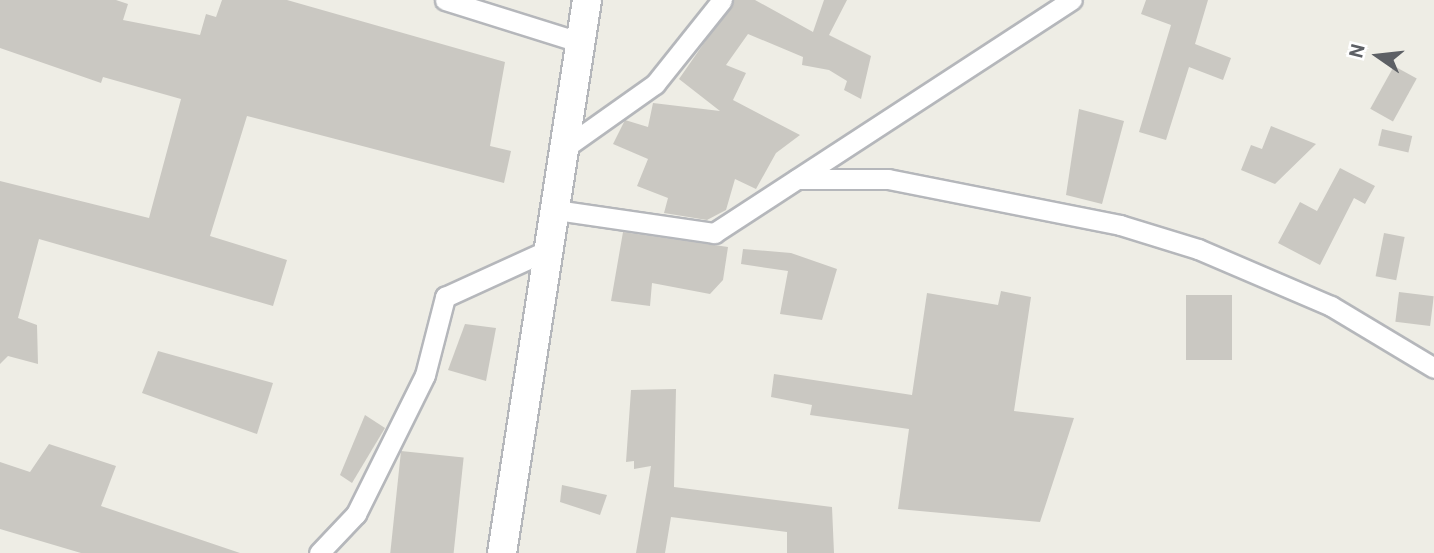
<!DOCTYPE html>
<style>
body{margin:0}
#map{position:relative;width:1434px;height:553px;overflow:hidden;background:#eeede5;font-family:Roboto,sans-serif}
div>[style]{position:absolute}
[style*='--x']{left:calc(var(--x)*1px);top:calc(var(--y)*1px);width:calc(var(--w)*1px);rotate:calc(var(--a)*1deg)}
.building>*{inset:0;background:#cac8c2;transform-origin:0 0}
.roads{filter:drop-shadow(2px 0 #b5b7bb) drop-shadow(-2px 0 #b5b7bb) drop-shadow(0 2px #b5b7bb) drop-shadow(0 -2px #b5b7bb)}
.minor>*{height:19px;margin:-9.5px;padding:0 9.5px;transform-origin:9.5px;border-radius:9.5px;background:#fff}
.secondary>*{height:28px;margin:-14px;padding:0 14px;transform-origin:14px;border-radius:14px;background:#fff}
span{translate:-50% -50%;white-space:nowrap;text-align:center;line-height:1.15;-webkit-text-stroke:7px #fff;paint-order:stroke}
.north{position:absolute;left:1343px;top:21px;width:70px;height:70px;-webkit-text-stroke:5px #fff;paint-order:stroke;rotate:284deg;font-size:19px;font-weight:700;line-height:28px;text-align:center;color:#5d6065}
.north::after{content:'';display:block;margin:auto;width:24px;height:32px;background:#5d6065;clip-path:polygon(50% 0,100% 100%,50% 72%,0 100%)}
</style>
<div id="map">
<div class="building">
<i style="clip-path:polygon(0 0,116px 0,128px 4px,123px 20px,200px 35px,206px 14px,216px 17px,222px 0,287px 0,505px 62px,490px 146px,511px 151px,504px 183px,247px 116px,210px 236px,287px 260px,273px 306px,39px 239px,18px 318px,37px 325px,38px 364px,8px 356px,0 364px,0 181px,149px 218px,181px 99px,103px 77px,101px 83px,0 48px)"></i>
<i style="clip-path:polygon(734px 0,755px 0,813px 32px,824px 0,847px 0,829px 35px,871px 56px,861px 99px,844px 90px,847px 81px,829px 70px,802px 65px,803px 57px,748px 34px,726px 65px,746px 73px,733px 100px,800px 135px,776px 153px,756px 189px,735px 179px,726px 210px,707px 220px,664px 213px,668px 198px,637px 186px,648px 159px,613px 144px,625px 120px,648px 127px,653px 103px,720px 111px,679px 79px)"></i>
<i style="clip-path:polygon(1146px 0,1208px 0,1195px 44px,1231px 58px,1223px 80px,1189px 67px,1166px 140px,1139px 132px,1171px 25px,1141px 14px)"></i>
<i style="left:1394px;top:66px;width:26px;height:49px;rotate:29deg"></i>
<i style="clip-path:polygon(1079px 109px,1124px 121px,1102px 204px,1066px 195px)"></i>
<i style="clip-path:polygon(1271px 126px,1316px 144px,1275px 184px,1241px 170px,1251px 145px,1262px 149px)"></i>
<i style="left:1382px;top:129px;width:31px;height:17px;rotate:13deg"></i>
<i style="clip-path:polygon(1340px 168px,1375px 186px,1365px 204px,1354px 198px,1320px 265px,1278px 243px,1300px 202px,1317px 211px)"></i>
<i style="clip-path:polygon(623px 232px,728px 247px,723px 280px,710px 294px,652px 283px,650px 306px,611px 301px)"></i>
<i style="left:1384px;top:233px;width:21px;height:44px;rotate:11deg"></i>
<i style="clip-path:polygon(743px 249px,791px 253px,837px 269px,822px 320px,780px 314px,788px 271px,741px 264px)"></i>
<i style="clip-path:polygon(1001px 291px,1031px 297px,1014px 411px,1074px 418px,1040px 522px,898px 509px,909px 429px,810px 415px,812px 405px,771px 397px,774px 374px,912px 395px,927px 293px,998px 305px)"></i>
<i style="left:1399px;top:292px;width:35px;height:30px;rotate:7deg"></i>
<i style="left:1232px;top:295px;width:65px;height:46px;rotate:90deg"></i>
<i style="clip-path:polygon(465px 324px,496px 328px,486px 381px,448px 370px)"></i>
<i style="clip-path:polygon(158px 351px,273px 383px,257px 434px,142px 393px)"></i>
<i style="clip-path:polygon(676px 389px,674px 487px,832px 507px,834px 553px,787px 553px,787px 532px,671px 517px,665px 553px,636px 553px,651px 466px,634px 469px,634px 461px,626px 462px,631px 390px)"></i>
<i style="clip-path:polygon(365px 415px,385px 428px,352px 483px,340px 475px)"></i>
<i style="clip-path:polygon(49px 444px,116px 466px,101px 506px,240px 553px,81px 553px,0 529px,0 462px,30px 472px)"></i>
<i style="left:401px;top:451px;width:63px;height:103px;rotate:6deg"></i>
<i style="clip-path:polygon(562px 485px,607px 495px,600px 515px,560px 502px)"></i>
</div>
<div class="roads">
<div class="minor">
<i style="--x:445;--y:0;--w:144;--a:17.4"></i>
<i style="--x:566;--y:147;--w:109;--a:-35.3"></i>
<i style="--x:655;--y:84;--w:107;--a:-51.4"></i>
<i style="--x:797;--y:179;--w:91;--a:0"></i>
<i style="--x:888;--y:179;--w:237;--a:11.2"></i>
<i style="--x:1120;--y:225;--w:82;--a:17.1"></i>
<i style="--x:1198;--y:249;--w:145;--a:23.2"></i>
<i style="--x:1331;--y:306;--w:120;--a:31"></i>
<i style="--x:556;--y:210;--w:160;--a:8.3"></i>
<i style="--x:714;--y:233;--w:427;--a:-33.1"></i>
<i style="--x:319;--y:553;--w:54;--a:-46.5"></i>
<i style="--x:356;--y:514;--w:155;--a:-63.6"></i>
<i style="--x:425;--y:375;--w:81;--a:-75.6"></i>
<i style="--x:445;--y:297;--w:111;--a:-24.5"></i>
</div>
<div class="secondary">
<i style="--x:502;--y:553;--w:559;--a:-81.26"></i>
</div>
</div>
<div class="north">N</div>
</div>
